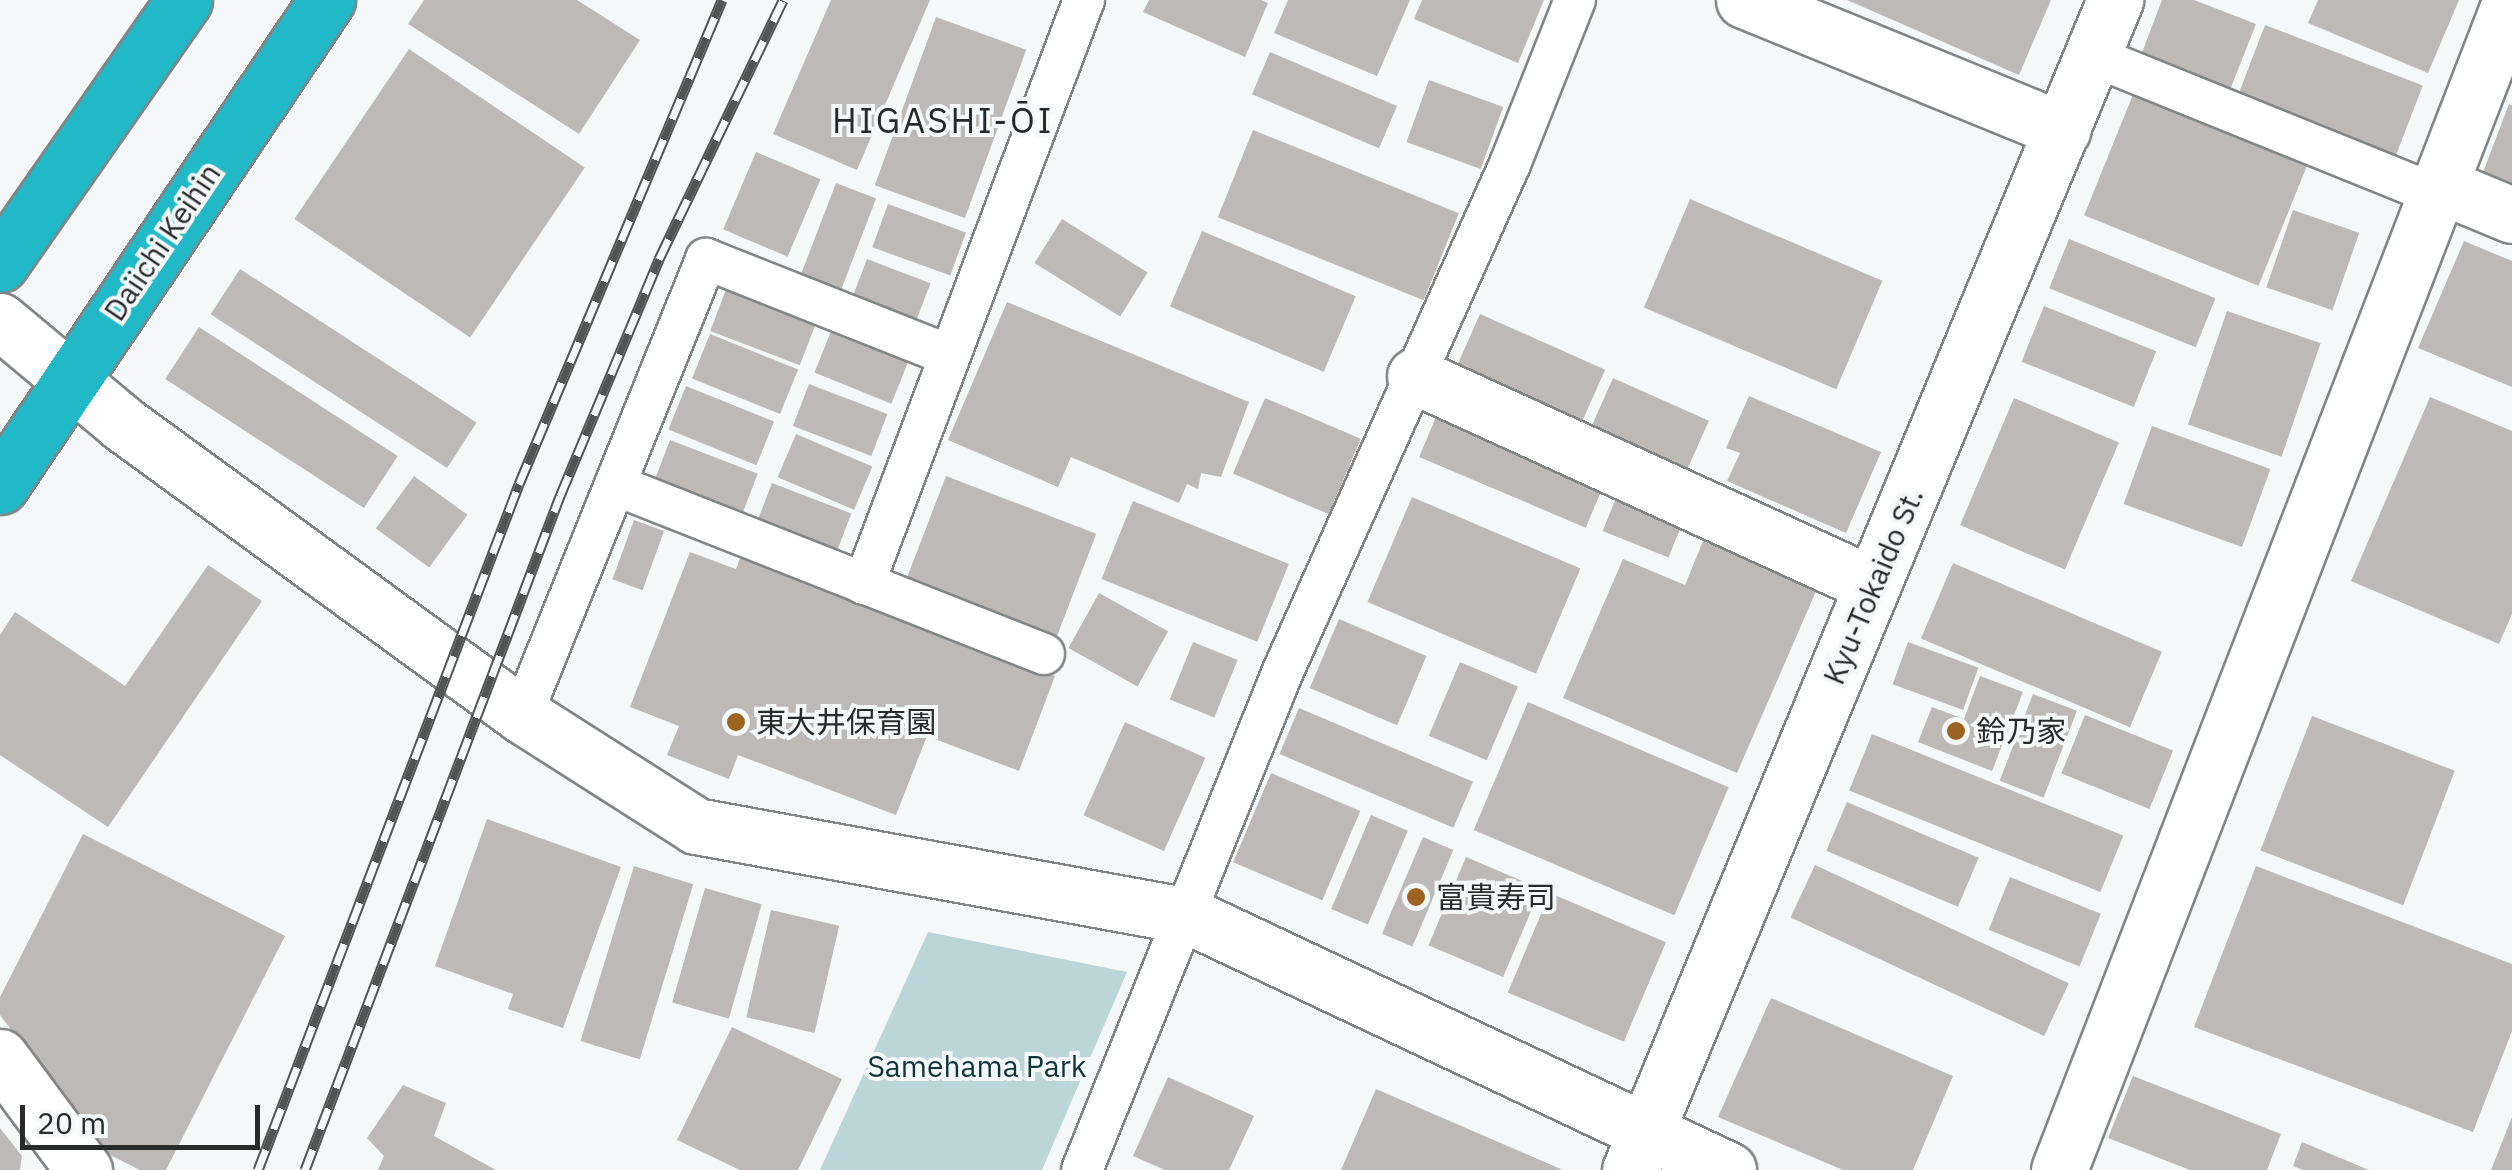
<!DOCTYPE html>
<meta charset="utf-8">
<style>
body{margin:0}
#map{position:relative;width:2512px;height:1170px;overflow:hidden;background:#f4f8f9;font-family:"IBM Plex Sans","Noto Sans JP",sans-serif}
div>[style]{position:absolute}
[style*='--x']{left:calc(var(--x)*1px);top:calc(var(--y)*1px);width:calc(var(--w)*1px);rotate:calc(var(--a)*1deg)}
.green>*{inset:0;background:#bcd5d8}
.building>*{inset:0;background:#bcb9b6;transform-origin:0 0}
.roads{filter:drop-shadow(2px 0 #818586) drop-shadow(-2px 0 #818586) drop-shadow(0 2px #818586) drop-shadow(0 -2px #818586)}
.lane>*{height:40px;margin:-20px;padding:0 20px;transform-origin:20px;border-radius:20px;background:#fff}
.street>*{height:55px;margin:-27.5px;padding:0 27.5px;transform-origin:27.5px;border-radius:27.5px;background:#fff}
.secondary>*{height:55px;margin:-27.5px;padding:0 27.5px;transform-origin:27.5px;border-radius:27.5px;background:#fff}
.highway>*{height:55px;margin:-27.5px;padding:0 27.5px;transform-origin:27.5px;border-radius:27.5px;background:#21b8c7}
.rail>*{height:11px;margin-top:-5.5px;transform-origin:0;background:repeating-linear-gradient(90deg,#f4f8f9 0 22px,#525353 0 44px);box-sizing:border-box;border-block:2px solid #525353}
.dots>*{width:28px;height:28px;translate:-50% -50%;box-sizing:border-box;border:5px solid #f4f8f9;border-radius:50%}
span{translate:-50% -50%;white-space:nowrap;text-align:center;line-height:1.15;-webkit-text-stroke:8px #f4f8f9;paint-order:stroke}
.street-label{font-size:30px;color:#292a2a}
.poi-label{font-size:30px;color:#292a2a}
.left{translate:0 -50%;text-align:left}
.park-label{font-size:30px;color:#0f353a}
.quarter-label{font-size:35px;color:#262a2a;letter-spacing:2.5px}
.scale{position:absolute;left:20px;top:1105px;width:240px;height:45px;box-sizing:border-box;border:5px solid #292a2a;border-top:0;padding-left:12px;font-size:30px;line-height:35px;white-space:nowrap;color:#292a2a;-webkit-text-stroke:8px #f4f8f9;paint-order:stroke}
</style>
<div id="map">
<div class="green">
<i style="clip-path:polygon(928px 932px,1127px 972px,1042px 1170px,820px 1170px)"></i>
</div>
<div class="building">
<i style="clip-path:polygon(424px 0,577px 0,640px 40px,579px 134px,408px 24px)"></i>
<i style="clip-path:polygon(831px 0,930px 0,857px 170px,773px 134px)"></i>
<i style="clip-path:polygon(1149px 0,1261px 0,1268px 3px,1245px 57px,1143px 12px)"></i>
<i style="clip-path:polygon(1288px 0,1410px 0,1377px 76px,1274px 33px)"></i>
<i style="clip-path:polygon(1422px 0,1544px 0,1518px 63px,1414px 19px)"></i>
<i style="clip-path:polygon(1847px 0,2051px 0,2019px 75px)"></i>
<i style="clip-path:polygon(2162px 0,2194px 0,2256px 24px,2230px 90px,2141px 55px)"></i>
<i style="clip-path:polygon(2318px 0,2459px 0,2428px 73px,2308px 23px)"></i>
<i style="left:936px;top:17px;width:96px;height:179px;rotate:20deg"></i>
<i style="left:2265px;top:25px;width:169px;height:76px;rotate:21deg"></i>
<i style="left:409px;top:49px;width:212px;height:205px;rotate:34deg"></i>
<i style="left:1270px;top:52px;width:138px;height:46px;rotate:23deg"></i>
<i style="left:1429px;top:80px;width:79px;height:66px;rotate:20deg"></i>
<i style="left:2134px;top:92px;width:188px;height:133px;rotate:22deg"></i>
<i style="clip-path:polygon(2509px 104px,2512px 105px,2512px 184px,2483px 172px)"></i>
<i style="left:1253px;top:130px;width:222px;height:94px;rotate:22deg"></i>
<i style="left:756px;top:152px;width:70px;height:84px;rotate:23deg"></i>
<i style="left:836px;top:183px;width:43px;height:113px;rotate:21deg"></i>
<i style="left:1690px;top:199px;width:209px;height:118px;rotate:23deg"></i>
<i style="left:888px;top:204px;width:83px;height:46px;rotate:20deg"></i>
<i style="left:2293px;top:210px;width:70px;height:82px;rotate:19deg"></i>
<i style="left:1062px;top:219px;width:101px;height:52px;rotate:32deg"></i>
<i style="left:1202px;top:231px;width:167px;height:82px;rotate:23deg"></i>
<i style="left:2069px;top:239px;width:158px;height:53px;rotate:22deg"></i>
<i style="clip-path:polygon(2464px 241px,2512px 261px,2512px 387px,2418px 348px)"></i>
<i style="left:867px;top:259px;width:68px;height:41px;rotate:21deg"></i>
<i style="left:240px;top:269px;width:282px;height:54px;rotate:33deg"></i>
<i style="left:727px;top:287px;width:96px;height:47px;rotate:21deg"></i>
<i style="clip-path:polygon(1007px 302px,1249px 402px,1221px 477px,1201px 473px,1198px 489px,1187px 484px,1179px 503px,1071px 457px,1058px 487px,948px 440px)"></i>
<i style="left:2044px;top:306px;width:121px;height:60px;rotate:22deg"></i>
<i style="left:2227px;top:311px;width:99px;height:120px;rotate:19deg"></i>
<i style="left:1480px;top:314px;width:137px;height:63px;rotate:24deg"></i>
<i style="left:199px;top:327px;width:237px;height:62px;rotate:33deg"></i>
<i style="left:832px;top:329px;width:83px;height:47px;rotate:22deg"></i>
<i style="left:710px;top:334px;width:95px;height:48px;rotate:22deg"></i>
<i style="left:1613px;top:378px;width:105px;height:59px;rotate:24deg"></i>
<i style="left:809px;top:384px;width:84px;height:45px;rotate:21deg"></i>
<i style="left:686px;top:386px;width:95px;height:47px;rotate:22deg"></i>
<i style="clip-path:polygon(1749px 396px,1881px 452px,1846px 533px,1727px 481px,1740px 453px,1726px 448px)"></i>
<i style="clip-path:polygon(2430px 397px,2512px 431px,2512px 614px,2499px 644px,2351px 581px)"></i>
<i style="left:1265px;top:398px;width:104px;height:82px;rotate:23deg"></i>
<i style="left:2014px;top:398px;width:114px;height:138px;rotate:23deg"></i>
<i style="left:1439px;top:410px;width:181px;height:51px;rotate:23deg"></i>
<i style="left:2152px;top:426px;width:126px;height:83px;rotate:20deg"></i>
<i style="left:796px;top:434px;width:83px;height:47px;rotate:23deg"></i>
<i style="left:670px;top:440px;width:94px;height:46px;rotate:21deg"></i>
<i style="left:414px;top:476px;width:66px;height:65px;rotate:36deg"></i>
<i style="left:946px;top:476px;width:161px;height:116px;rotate:21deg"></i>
<i style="left:772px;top:483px;width:85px;height:46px;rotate:21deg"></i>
<i style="left:1618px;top:493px;width:71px;height:41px;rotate:22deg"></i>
<i style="left:1412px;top:497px;width:183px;height:114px;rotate:23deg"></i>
<i style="left:1133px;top:501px;width:168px;height:84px;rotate:22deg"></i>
<i style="left:634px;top:520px;width:32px;height:63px;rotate:20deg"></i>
<i style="clip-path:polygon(1703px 541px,1817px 589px,1737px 773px,1563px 698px,1623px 559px,1685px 585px)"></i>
<i style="clip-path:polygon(690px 552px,736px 569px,741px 556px,1055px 676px,1019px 771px,927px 736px,896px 815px,738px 755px,729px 779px,667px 755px,679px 726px,630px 707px)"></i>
<i style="left:1953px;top:563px;width:227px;height:82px;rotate:23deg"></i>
<i style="clip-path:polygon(208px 565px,262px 601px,108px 827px,0 755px,0 635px,15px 612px,125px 686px)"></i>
<i style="left:1099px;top:593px;width:79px;height:63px;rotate:29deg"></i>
<i style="left:1339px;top:619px;width:95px;height:75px;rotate:23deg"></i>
<i style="left:1193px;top:642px;width:48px;height:62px;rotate:22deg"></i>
<i style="left:1908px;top:642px;width:75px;height:45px;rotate:20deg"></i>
<i style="left:1460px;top:662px;width:63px;height:80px;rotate:23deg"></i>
<i style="clip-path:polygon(1980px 676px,2023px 692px,1992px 771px,1918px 742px,1932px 707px,1964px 719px)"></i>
<i style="left:2033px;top:694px;width:47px;height:93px;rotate:21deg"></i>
<i style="left:1528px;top:702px;width:218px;height:139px;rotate:23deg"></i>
<i style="left:1299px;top:708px;width:189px;height:50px;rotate:23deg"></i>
<i style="left:2085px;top:715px;width:95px;height:63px;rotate:22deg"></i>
<i style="left:2312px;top:716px;width:153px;height:144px;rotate:21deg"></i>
<i style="left:1125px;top:722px;width:88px;height:102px;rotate:24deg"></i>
<i style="left:1872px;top:734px;width:271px;height:61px;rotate:22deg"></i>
<i style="left:1271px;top:773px;width:97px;height:97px;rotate:23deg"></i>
<i style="left:1847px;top:802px;width:143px;height:53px;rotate:23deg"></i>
<i style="left:1371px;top:815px;width:40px;height:102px;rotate:23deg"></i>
<i style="clip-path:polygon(487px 819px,621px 867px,563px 1028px,508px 1009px,513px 994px,435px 966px)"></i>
<i style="clip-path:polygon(83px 834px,285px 936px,166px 1170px,140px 1170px,104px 1152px,0 1015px,0 997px)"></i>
<i style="left:1423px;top:837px;width:33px;height:105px;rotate:23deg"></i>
<i style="left:1466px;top:857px;width:81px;height:96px;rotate:23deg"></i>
<i style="left:1815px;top:865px;width:280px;height:58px;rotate:25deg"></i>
<i style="left:634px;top:866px;width:62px;height:183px;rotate:17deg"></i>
<i style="clip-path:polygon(2256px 866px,2512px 964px,2512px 1031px,2473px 1132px,2194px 1027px)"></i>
<i style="left:2010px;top:877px;width:98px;height:57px;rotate:22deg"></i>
<i style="left:705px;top:888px;width:59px;height:119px;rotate:16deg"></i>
<i style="left:1550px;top:893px;width:126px;height:108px;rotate:23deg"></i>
<i style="left:771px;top:910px;width:70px;height:110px;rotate:13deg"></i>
<i style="clip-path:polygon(1771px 998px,1953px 1076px,1913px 1170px,1843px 1170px,1718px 1117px)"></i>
<i style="clip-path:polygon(732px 1027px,842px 1079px,798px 1170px,740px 1170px,677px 1140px)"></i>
<i style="clip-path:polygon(2133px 1076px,2281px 1134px,2267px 1170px,2190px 1170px,2108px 1138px)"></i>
<i style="clip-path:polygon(1168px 1077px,1254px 1116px,1229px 1170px,1165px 1170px,1133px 1156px)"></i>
<i style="clip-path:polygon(403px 1085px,446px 1103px,434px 1136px,496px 1170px,378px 1170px,384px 1156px,367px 1138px)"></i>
<i style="clip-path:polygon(1376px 1089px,1563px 1170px,1341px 1170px)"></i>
<i style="clip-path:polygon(2512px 1117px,2512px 1170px,2491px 1170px)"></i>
<i style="clip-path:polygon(0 1128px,22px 1156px,20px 1170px,0 1170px)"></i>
<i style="clip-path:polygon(2302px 1142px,2369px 1170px,2303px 1170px,2293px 1166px)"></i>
</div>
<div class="roads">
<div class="lane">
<i style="--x:2093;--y:56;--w:373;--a:22"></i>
<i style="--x:615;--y:485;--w:461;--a:21.5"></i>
<i style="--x:864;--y:584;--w:624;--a:-69.36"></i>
<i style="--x:522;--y:715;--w:492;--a:-68"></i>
<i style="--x:706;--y:259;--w:258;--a:21.6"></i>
<i style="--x:1082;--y:1170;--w:538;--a:-68.06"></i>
<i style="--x:1283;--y:671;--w:555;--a:-65.88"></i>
<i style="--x:1510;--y:164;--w:176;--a:-68.4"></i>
</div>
<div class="street">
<i style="--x:1744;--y:0;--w:344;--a:22.2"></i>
<i style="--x:2442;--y:186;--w:76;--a:22.5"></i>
<i style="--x:1415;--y:376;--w:503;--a:24.53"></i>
<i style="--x:0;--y:1057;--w:141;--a:53.4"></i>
<i style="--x:2059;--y:1170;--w:1254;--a:-68.88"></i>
</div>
<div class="secondary">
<i style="--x:0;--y:321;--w:160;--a:39.9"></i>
<i style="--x:123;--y:424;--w:494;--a:36.1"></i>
<i style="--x:522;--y:715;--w:206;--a:32.5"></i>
<i style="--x:696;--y:826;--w:501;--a:10.35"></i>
<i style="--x:1189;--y:916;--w:596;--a:25.23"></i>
<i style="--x:1630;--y:1170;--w:1267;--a:-67.48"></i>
</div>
<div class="highway">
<i style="--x:0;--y:264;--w:322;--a:-55.1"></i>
<i style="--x:0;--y:486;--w:586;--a:-56.07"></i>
</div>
</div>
<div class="rail">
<i style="--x:258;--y:1170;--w:734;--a:-69.17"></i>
<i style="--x:519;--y:484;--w:525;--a:-67.25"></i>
<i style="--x:305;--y:1170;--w:721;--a:-69.28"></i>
<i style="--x:560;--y:496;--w:257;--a:-67.3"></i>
<i style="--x:659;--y:259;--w:287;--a:-64.4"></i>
</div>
<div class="dots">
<i style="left:736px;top:722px;background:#9c6320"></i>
<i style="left:1956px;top:731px;background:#9c6320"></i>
<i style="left:1416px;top:897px;background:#9c6320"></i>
</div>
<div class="street-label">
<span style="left:162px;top:242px;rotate:-56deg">Daiichi Keihin</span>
<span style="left:1873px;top:586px;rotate:-67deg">Kyu-Tokaido St.</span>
</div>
<div class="poi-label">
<span class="left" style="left:756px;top:722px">東大井保育園</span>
<span class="left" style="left:1976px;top:731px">鈴乃家</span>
<span class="left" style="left:1436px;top:897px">富貴寿司</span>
</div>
<div class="park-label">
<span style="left:977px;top:1066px">Samehama Park</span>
</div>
<div class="quarter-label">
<span style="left:943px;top:120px">HIGASHI-ŌI</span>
</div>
<div class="scale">20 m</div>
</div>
